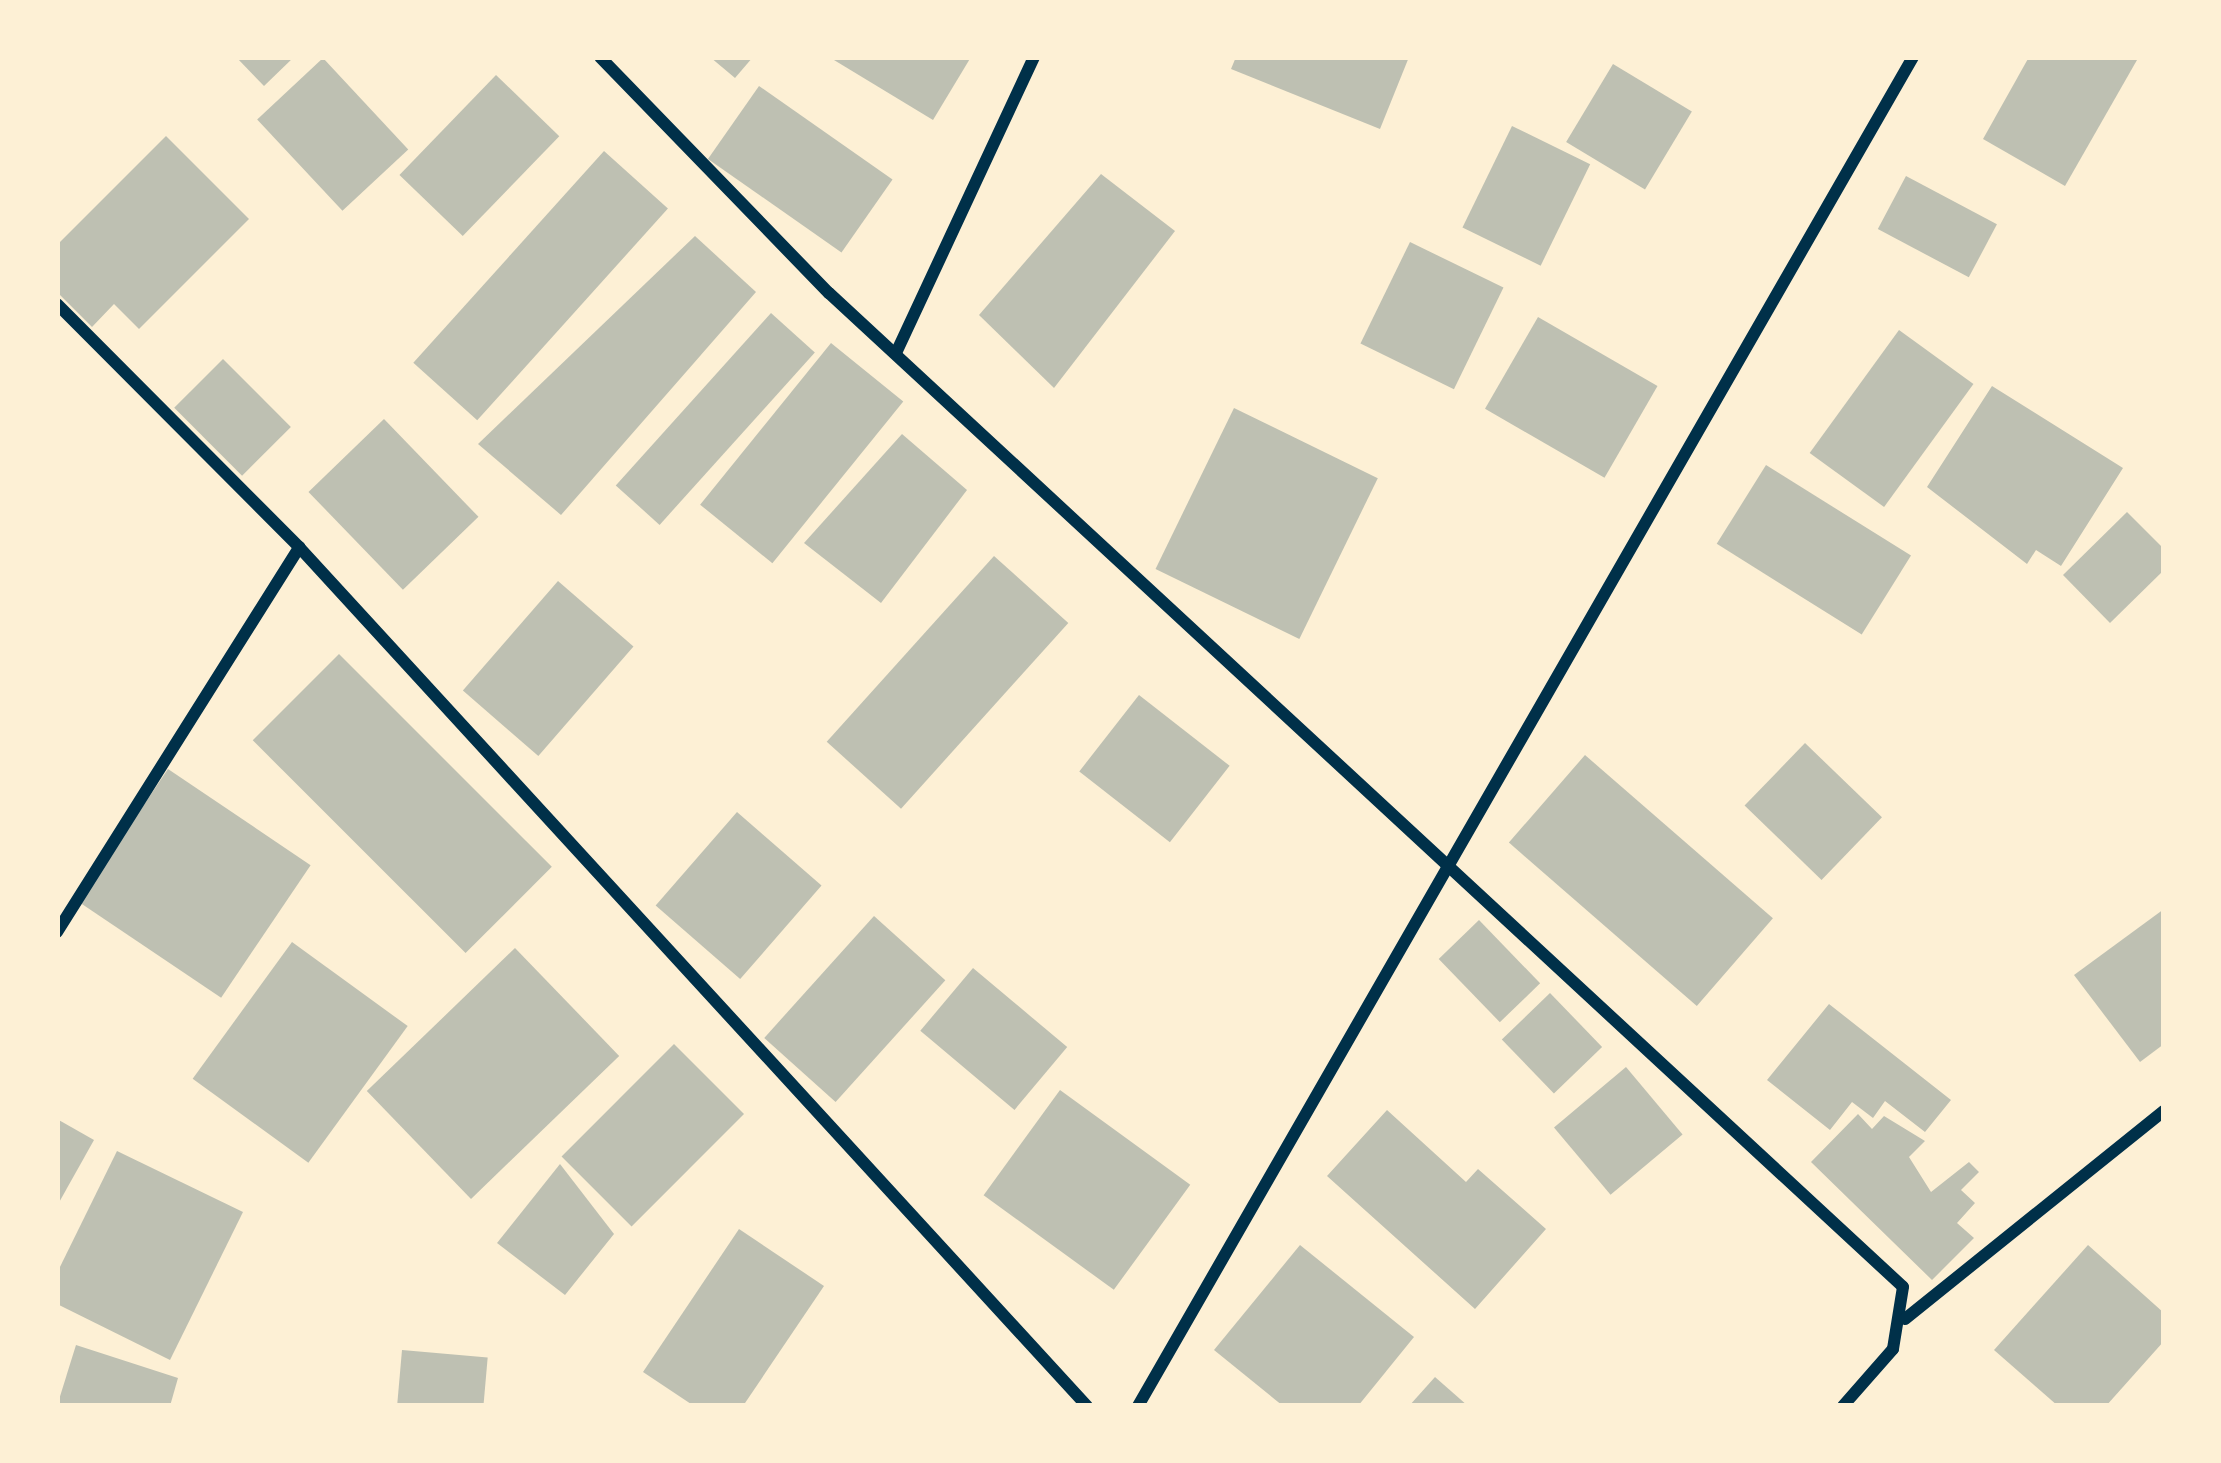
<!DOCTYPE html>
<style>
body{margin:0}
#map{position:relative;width:2221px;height:1463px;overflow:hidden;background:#fdf0d5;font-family:"Archivo Narrow",sans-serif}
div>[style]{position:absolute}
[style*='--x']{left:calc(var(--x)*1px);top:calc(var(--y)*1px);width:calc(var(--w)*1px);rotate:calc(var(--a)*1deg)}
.building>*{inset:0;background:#bec0b2;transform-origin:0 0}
.minor>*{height:12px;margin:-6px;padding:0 6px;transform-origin:6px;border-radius:6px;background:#003049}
span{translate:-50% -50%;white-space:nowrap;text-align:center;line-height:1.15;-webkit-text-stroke:12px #fdf0d5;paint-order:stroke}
.frame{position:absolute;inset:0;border:60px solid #fdf0d5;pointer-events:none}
</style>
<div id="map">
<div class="building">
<i style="clip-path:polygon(236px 57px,294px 57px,264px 86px)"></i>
<i style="clip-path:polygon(710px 57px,753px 57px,735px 78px)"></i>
<i style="clip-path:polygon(829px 57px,971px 57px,933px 120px)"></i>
<i style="clip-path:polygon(1236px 57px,1409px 57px,1380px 129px,1231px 69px)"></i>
<i style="clip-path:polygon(2029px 57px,2137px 60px,2065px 186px,1983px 139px)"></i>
<i style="left:323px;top:58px;width:125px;height:90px;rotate:47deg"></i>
<i style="left:1613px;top:64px;width:92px;height:91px;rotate:31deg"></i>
<i style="left:496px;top:75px;width:88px;height:139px;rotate:44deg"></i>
<i style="left:759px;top:86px;width:163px;height:89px;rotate:35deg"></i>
<i style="left:1512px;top:126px;width:87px;height:113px;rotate:26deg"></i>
<i style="clip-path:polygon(166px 136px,249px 219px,139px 329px,114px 304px,92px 327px,57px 292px,57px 245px)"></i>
<i style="left:604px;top:151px;width:86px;height:285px;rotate:42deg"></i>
<i style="clip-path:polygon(1101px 174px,1175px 231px,1054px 388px,979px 315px)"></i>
<i style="left:1906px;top:176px;width:103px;height:60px;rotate:28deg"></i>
<i style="clip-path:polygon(695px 236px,756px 292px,561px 515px,478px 444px)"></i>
<i style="left:1410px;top:242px;width:104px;height:113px;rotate:26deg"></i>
<i style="left:771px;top:313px;width:59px;height:232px;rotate:42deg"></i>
<i style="left:1538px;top:317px;width:138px;height:106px;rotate:30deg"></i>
<i style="left:1899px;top:330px;width:92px;height:152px;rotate:36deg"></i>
<i style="left:831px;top:343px;width:93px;height:208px;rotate:39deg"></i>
<i style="left:223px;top:359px;width:96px;height:69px;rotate:45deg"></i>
<i style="clip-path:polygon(1992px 386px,2123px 468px,2061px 566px,2036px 550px,2027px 564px,1927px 487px)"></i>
<i style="left:1234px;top:408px;width:160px;height:179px;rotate:26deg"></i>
<i style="left:384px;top:419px;width:136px;height:105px;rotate:46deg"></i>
<i style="clip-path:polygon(902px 434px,967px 490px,881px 603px,804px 543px)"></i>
<i style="left:1766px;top:465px;width:171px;height:93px;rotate:32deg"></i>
<i style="clip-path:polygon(2127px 512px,2164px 549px,2164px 570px,2110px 623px,2063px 575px)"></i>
<i style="left:994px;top:556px;width:100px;height:250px;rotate:42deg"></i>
<i style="left:558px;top:581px;width:100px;height:145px;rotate:41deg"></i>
<i style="left:339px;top:654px;width:301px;height:122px;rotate:45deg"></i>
<i style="left:1139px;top:695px;width:115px;height:97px;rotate:38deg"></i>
<i style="left:1805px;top:743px;width:107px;height:87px;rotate:44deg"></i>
<i style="left:1585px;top:755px;width:249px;height:116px;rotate:41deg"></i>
<i style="left:168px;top:769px;width:172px;height:160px;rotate:34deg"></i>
<i style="left:737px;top:812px;width:112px;height:124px;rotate:41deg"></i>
<i style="clip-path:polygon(2164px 909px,2164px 1044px,2140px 1062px,2074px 975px)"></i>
<i style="left:874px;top:916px;width:96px;height:164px;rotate:42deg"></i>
<i style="left:1479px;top:920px;width:88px;height:56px;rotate:46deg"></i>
<i style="left:292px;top:942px;width:143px;height:169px;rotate:36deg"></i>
<i style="left:515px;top:948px;width:150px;height:206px;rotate:46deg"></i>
<i style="left:973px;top:968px;width:123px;height:82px;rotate:40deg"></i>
<i style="left:1550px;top:993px;width:75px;height:67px;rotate:46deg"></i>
<i style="clip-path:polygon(1829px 1004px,1951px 1100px,1925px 1132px,1885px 1101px,1873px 1118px,1852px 1102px,1830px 1130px,1767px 1080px)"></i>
<i style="left:674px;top:1044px;width:99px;height:159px;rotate:45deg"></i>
<i style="left:1626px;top:1067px;width:88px;height:94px;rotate:50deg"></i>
<i style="left:1060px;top:1090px;width:161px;height:130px;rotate:36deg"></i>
<i style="clip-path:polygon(1387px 1110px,1466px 1182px,1478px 1169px,1546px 1229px,1475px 1309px,1327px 1176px)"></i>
<i style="clip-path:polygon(1858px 1114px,1872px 1129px,1884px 1116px,1925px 1141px,1909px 1157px,1931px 1192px,1969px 1162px,1979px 1172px,1961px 1190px,1975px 1203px,1957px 1223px,1974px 1238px,1932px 1280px,1811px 1162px)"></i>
<i style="clip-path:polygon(57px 1119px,94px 1140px,57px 1206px)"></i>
<i style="clip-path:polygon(117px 1151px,243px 1212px,170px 1360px,57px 1304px,57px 1273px)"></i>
<i style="clip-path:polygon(560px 1164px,614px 1234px,565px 1295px,497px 1243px)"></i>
<i style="clip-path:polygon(739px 1229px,824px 1286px,743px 1406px,694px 1406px,643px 1372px)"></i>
<i style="clip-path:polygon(1300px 1245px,1414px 1337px,1358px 1406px,1283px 1406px,1214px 1350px)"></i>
<i style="clip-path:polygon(2088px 1245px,2164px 1313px,2164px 1341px,2106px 1406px,2058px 1406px,1994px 1350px)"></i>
<i style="clip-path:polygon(76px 1345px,178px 1378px,170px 1406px,57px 1406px)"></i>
<i style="left:402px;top:1350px;width:86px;height:56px;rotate:5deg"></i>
<i style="clip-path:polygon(1435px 1377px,1468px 1406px,1409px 1406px)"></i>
</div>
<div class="minor">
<i style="--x:600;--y:57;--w:329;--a:45.9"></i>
<i style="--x:829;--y:293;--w:1463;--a:42.78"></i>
<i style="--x:1903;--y:1287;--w:63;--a:99.2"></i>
<i style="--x:1893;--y:1349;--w:76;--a:131.3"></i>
<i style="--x:57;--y:304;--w:343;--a:45.1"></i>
<i style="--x:299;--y:547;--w:1166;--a:47.47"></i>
<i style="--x:896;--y:353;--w:327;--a:-65"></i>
<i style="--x:57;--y:932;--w:455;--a:-57.8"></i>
<i style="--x:1905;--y:1319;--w:332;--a:-38.8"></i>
<i style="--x:1138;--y:1406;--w:1556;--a:-60.12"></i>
</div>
<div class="frame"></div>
</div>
